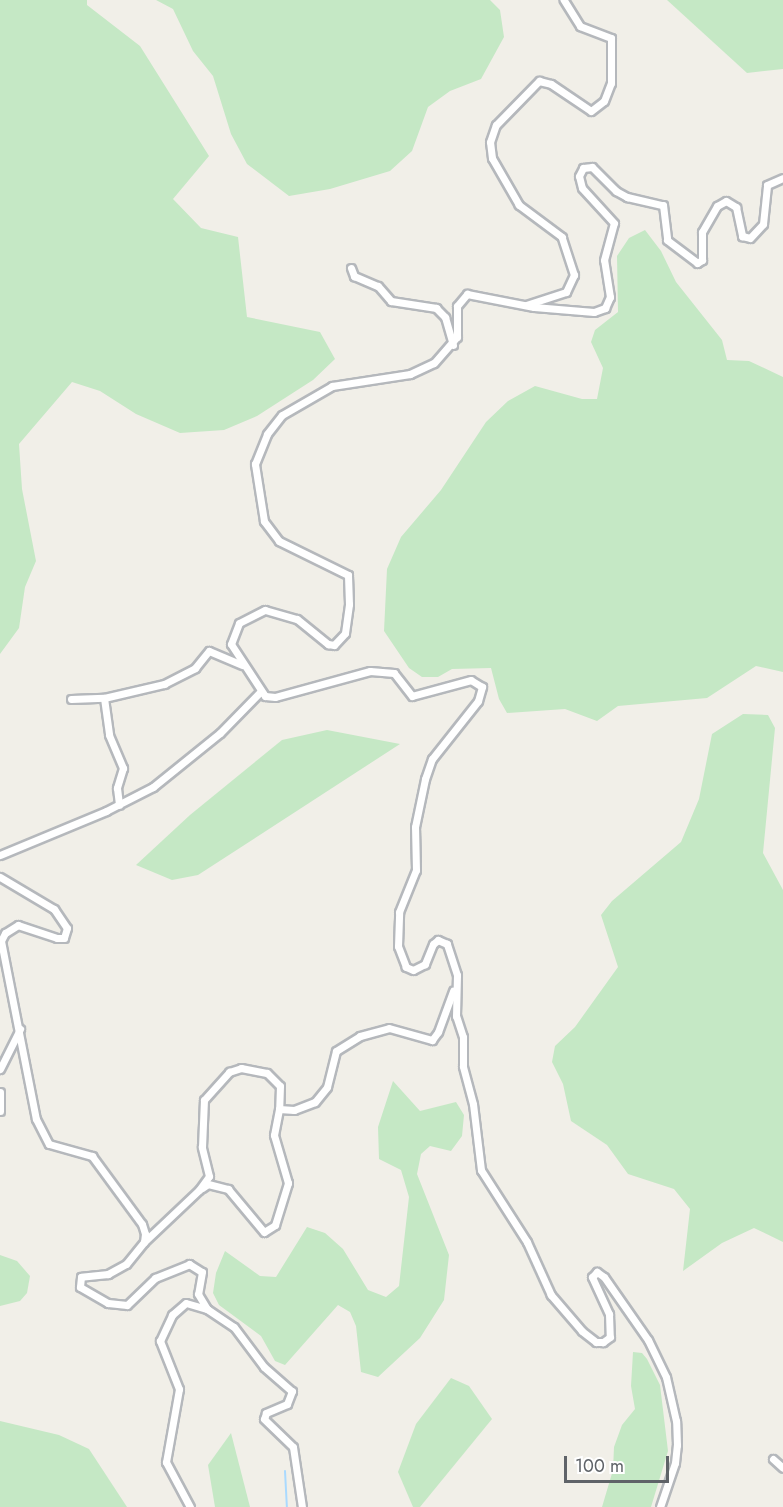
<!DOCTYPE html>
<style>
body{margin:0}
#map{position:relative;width:783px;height:1507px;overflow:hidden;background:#f1efe8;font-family:Jost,sans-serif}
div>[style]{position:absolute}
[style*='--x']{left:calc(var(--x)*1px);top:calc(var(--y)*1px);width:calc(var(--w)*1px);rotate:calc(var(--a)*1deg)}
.green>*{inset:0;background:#c5e8c5}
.stream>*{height:2px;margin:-1px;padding:0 1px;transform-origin:1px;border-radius:1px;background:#aadaff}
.roads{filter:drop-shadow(2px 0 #b5b8bc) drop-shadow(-2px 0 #b5b8bc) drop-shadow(0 2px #b5b8bc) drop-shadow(0 -2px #b5b8bc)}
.minor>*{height:7px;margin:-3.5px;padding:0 3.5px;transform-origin:3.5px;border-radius:3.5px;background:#fff}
span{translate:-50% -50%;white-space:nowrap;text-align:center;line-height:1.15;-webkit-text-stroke:5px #fff;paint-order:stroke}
.scale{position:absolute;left:564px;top:1456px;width:105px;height:27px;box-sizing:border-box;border:3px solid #5f6368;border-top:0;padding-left:8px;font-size:18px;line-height:21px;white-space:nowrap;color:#5f6368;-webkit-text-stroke:4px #fff;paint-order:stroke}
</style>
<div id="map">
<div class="green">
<i style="clip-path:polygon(0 0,87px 0,87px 5px,140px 46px,209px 156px,173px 199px,201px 228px,238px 237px,247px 317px,320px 332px,335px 359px,313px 380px,257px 416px,224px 430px,180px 433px,136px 414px,100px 391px,72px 382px,19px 444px,22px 489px,36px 561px,25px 587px,19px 628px,0 654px)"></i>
<i style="clip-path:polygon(156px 0,490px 0,500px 10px,504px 37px,481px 79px,450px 91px,428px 107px,412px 151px,390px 171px,330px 189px,289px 196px,247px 164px,231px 134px,213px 76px,193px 51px,173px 9px)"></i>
<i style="clip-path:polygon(667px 0,783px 0,783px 69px,747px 73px)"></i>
<i style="clip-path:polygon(645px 230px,661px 251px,676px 282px,722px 340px,727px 360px,749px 361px,783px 377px,783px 672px,756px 666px,707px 698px,618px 706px,597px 721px,565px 709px,507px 713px,499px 699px,491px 668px,452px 669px,438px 677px,422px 677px,409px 668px,384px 631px,387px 569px,401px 537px,441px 490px,486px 422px,508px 401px,535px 386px,582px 399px,597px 399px,603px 368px,591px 342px,595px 330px,618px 312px,617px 256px,629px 238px)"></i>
<i style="clip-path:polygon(743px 714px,768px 715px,775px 728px,763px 853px,783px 890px,783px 1242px,754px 1228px,722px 1243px,683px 1271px,690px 1209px,674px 1189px,628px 1174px,607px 1145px,571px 1121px,563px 1084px,552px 1062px,555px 1046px,575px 1027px,618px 967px,601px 915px,612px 901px,681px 842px,699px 799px,712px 734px)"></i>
<i style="clip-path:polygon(327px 730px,400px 744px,198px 875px,172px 880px,136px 865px,190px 815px,282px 740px)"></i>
<i style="clip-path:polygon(393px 1081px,420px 1111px,456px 1102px,464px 1115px,462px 1136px,451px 1151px,430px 1146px,421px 1154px,417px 1174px,449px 1255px,444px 1300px,420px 1338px,378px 1377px,361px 1372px,356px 1326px,350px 1312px,338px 1305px,285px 1365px,275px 1361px,261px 1336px,219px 1305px,213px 1293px,216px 1273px,225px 1251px,260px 1276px,276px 1277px,307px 1227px,325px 1233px,343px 1249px,368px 1290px,386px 1297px,399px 1286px,409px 1197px,401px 1170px,379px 1159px,378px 1127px)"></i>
<i style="clip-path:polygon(0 1255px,17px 1261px,30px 1276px,27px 1293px,20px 1301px,0 1306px)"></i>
<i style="clip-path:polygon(633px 1352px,642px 1353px,647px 1359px,660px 1385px,668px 1451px,651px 1507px,602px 1507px,613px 1470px,614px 1447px,622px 1425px,635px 1409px,631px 1386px)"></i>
<i style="clip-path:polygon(451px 1378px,469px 1386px,492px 1419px,420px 1507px,413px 1507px,398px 1472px,416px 1424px)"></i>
<i style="clip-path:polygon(0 1421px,59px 1435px,89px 1449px,127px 1507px,0 1507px)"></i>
<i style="clip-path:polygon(231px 1433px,250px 1507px,215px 1507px,208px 1465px)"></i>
</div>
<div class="stream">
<i style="--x:285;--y:1471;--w:36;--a:87"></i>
</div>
<div class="roads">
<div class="minor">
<i style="--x:351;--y:268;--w:9;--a:69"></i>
<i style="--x:354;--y:276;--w:26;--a:23"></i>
<i style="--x:378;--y:286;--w:20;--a:49"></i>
<i style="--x:391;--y:301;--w:46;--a:8.8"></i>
<i style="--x:436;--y:308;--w:13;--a:45"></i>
<i style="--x:445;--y:317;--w:29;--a:74"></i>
<i style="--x:526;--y:305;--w:42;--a:-18"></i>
<i style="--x:566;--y:292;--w:19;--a:-65"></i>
<i style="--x:574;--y:275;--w:40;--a:-108"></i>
<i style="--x:562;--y:237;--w:54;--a:-143.3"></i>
<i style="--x:519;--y:205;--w:54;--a:-119.9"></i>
<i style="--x:492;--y:158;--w:16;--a:-97"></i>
<i style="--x:490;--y:142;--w:18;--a:-71"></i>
<i style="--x:496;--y:125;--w:62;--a:-45.7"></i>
<i style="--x:539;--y:81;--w:12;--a:14"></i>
<i style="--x:551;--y:84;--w:48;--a:34"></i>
<i style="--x:591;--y:111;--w:16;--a:-38"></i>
<i style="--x:604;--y:101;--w:19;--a:-69"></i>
<i style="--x:611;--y:83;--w:45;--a:-90"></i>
<i style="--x:611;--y:38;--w:33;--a:-159"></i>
<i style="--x:580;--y:26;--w:31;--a:-122"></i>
<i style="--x:104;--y:698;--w:37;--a:82"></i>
<i style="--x:109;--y:735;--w:36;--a:67"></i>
<i style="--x:123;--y:768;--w:21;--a:107"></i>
<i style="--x:117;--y:788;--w:17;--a:83"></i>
<i style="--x:71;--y:699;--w:33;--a:-2"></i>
<i style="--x:104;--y:698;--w:62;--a:-13.1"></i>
<i style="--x:164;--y:684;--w:35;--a:-27"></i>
<i style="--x:195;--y:668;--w:22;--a:-51"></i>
<i style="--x:209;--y:651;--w:36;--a:23"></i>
<i style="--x:0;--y:855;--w:115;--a:-22.5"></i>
<i style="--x:106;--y:811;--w:53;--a:-27.1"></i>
<i style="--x:153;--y:787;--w:86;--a:-38.9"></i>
<i style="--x:220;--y:733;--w:57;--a:-45.7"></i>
<i style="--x:0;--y:877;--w:63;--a:30.7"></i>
<i style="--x:54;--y:909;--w:23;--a:56"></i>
<i style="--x:67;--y:928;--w:10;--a:107"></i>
<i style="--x:64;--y:938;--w:7;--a:180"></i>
<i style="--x:57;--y:938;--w:41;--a:-161.6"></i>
<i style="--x:18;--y:925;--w:15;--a:148"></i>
<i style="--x:5;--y:933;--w:9;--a:117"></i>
<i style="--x:1;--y:941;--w:181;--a:78.9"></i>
<i style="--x:36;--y:1119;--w:28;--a:63"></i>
<i style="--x:49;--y:1144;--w:45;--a:15.6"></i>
<i style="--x:92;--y:1156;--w:84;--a:53.7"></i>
<i style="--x:142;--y:1224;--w:10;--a:73"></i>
<i style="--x:145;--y:1234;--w:8;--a:97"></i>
<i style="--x:144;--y:1242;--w:28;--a:129"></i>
<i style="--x:126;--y:1264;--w:21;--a:151"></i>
<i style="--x:108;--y:1274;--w:27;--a:174"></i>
<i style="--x:81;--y:1277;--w:10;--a:96"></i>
<i style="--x:80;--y:1287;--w:32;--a:30"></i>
<i style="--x:108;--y:1303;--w:19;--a:6"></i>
<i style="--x:127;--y:1305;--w:39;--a:-44"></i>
<i style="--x:155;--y:1278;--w:37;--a:-22"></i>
<i style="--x:189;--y:1264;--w:15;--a:32"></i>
<i style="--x:202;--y:1272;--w:22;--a:100"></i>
<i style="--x:198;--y:1294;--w:17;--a:59"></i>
<i style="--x:0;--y:1069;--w:45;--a:-63.4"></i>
<i style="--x:0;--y:1092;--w:19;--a:90"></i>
<i style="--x:202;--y:1188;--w:7;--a:-34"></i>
<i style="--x:208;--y:1184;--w:21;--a:14"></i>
<i style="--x:228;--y:1189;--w:56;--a:50.1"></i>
<i style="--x:264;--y:1232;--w:13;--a:-32"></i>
<i style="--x:275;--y:1225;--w:44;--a:-72.8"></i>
<i style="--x:288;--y:1183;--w:50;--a:-106.3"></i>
<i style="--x:274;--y:1135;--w:26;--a:-79"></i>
<i style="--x:144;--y:1242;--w:76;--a:-43.4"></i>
<i style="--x:199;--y:1190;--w:17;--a:-54"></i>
<i style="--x:209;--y:1176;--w:30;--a:-104"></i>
<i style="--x:202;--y:1147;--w:47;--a:-87.6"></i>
<i style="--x:204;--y:1100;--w:38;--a:-48"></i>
<i style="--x:229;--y:1072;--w:13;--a:-18"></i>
<i style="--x:241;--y:1068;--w:26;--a:11"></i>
<i style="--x:267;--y:1073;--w:18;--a:45"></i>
<i style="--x:280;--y:1086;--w:23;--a:92"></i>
<i style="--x:279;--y:1109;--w:15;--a:4"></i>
<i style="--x:294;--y:1110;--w:22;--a:-21"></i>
<i style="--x:315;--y:1102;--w:19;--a:-51"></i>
<i style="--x:327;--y:1087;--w:37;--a:-76"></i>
<i style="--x:336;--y:1051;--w:28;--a:-32"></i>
<i style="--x:360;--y:1036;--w:30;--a:-15"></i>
<i style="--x:389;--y:1028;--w:45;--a:15.6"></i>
<i style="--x:432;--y:1040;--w:10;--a:-53"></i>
<i style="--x:438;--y:1032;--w:44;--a:-69.9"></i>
<i style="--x:773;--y:1459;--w:13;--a:42"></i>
<i style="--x:190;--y:1507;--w:51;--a:-118.1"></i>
<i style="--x:166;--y:1462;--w:74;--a:-79.9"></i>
<i style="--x:179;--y:1389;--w:52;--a:-111.6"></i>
<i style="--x:160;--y:1341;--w:29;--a:-65"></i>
<i style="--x:172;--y:1315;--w:18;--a:-41"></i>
<i style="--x:186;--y:1303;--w:22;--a:16"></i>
<i style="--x:207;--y:1309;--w:32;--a:34"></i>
<i style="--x:234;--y:1327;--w:50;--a:53.1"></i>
<i style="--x:264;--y:1367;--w:37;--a:41"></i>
<i style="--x:292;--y:1391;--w:14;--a:111"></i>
<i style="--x:287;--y:1404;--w:23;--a:157"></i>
<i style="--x:266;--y:1413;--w:6;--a:108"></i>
<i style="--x:264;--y:1419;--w:40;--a:44"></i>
<i style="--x:293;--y:1447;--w:61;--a:81.5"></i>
<i style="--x:660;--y:1507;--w:46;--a:-71.2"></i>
<i style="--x:675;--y:1463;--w:18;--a:-84"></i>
<i style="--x:677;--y:1445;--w:24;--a:-92"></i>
<i style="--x:676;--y:1421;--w:45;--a:-102.8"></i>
<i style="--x:666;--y:1377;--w:41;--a:-115.9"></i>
<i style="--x:648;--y:1340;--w:77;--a:-124.9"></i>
<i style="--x:604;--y:1277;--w:9;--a:-144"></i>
<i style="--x:597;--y:1272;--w:7;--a:135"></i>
<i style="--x:592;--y:1277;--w:41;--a:65.3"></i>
<i style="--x:609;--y:1314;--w:23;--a:88"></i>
<i style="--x:610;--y:1337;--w:9;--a:144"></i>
<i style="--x:603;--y:1342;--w:7;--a:180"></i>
<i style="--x:596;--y:1342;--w:18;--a:-142"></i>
<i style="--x:582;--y:1331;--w:48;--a:-130.7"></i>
<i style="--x:551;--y:1295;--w:58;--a:-114.4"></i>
<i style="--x:527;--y:1242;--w:85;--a:-122.6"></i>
<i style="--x:481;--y:1170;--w:66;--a:-96.9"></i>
<i style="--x:473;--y:1104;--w:39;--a:-105"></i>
<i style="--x:463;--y:1066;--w:29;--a:-90"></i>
<i style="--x:463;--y:1037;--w:22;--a:-108"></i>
<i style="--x:456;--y:1016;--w:41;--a:-88.6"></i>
<i style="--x:457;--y:975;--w:33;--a:-108"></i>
<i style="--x:447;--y:944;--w:10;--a:-156"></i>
<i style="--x:438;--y:940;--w:6;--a:141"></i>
<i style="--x:433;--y:944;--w:22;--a:112"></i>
<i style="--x:425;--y:964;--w:13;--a:153"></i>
<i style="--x:413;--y:970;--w:8;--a:-157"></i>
<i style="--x:406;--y:967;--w:22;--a:-111"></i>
<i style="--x:398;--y:946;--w:34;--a:-88"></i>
<i style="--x:399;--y:912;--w:45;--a:-68"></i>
<i style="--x:416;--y:870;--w:43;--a:-91.3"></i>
<i style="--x:415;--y:827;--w:49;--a:-78.2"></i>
<i style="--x:425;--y:779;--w:21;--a:-71"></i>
<i style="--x:432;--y:759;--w:74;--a:-51.6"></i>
<i style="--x:478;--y:701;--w:15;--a:-74"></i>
<i style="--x:482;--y:687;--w:13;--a:-148"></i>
<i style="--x:471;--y:680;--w:61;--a:164.8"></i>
<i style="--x:412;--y:696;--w:29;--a:-128"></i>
<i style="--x:394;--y:673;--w:24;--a:-175"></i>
<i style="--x:370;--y:671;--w:98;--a:164.7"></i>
<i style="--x:275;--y:697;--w:10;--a:-174"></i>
<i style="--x:265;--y:696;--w:62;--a:-123.2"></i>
<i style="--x:231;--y:644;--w:22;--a:-69"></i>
<i style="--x:239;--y:623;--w:29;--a:-27"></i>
<i style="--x:265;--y:610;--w:33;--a:16"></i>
<i style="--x:297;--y:619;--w:40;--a:39"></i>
<i style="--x:328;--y:644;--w:6;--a:9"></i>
<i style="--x:334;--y:645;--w:16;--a:-47"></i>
<i style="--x:345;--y:633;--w:29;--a:-82"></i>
<i style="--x:349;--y:604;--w:29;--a:-92"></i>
<i style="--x:348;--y:575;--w:77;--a:-153.8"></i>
<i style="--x:279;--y:541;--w:25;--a:-127"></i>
<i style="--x:264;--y:521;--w:58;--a:-99"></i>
<i style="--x:255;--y:464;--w:32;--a:-68"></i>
<i style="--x:267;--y:434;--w:24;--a:-52"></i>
<i style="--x:282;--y:415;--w:58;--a:-30.1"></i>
<i style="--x:332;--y:386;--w:79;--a:-8.7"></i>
<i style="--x:410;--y:374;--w:26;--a:-25"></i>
<i style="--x:434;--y:363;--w:35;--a:-49"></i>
<i style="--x:457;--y:337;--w:31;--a:-90"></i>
<i style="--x:457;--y:306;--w:16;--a:-50"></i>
<i style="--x:467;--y:294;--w:68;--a:11"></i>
<i style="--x:534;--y:307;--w:60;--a:4.8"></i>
<i style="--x:594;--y:312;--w:12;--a:-20"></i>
<i style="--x:605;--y:308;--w:12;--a:-66"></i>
<i style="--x:610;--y:297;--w:37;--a:-99"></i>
<i style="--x:604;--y:260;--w:38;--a:-75"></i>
<i style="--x:614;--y:223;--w:47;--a:-132.4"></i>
<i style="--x:582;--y:188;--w:12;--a:-104"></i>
<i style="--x:579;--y:176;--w:9;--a:-63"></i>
<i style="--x:583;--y:168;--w:9;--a:-6"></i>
<i style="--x:592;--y:167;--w:34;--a:45"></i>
<i style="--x:616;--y:191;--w:13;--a:29"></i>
<i style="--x:627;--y:197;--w:37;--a:13"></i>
<i style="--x:663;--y:205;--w:35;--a:83"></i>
<i style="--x:667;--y:240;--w:38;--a:37"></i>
<i style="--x:697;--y:263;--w:6;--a:-31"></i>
<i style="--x:702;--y:260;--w:28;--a:-90"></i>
<i style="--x:702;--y:232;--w:30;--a:-60"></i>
<i style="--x:717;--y:206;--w:10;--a:-29"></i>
<i style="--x:726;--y:201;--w:12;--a:31"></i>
<i style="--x:736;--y:207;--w:30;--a:78"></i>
<i style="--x:742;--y:236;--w:8;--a:14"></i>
<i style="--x:750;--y:238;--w:19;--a:-47"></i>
<i style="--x:763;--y:224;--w:39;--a:-84"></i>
<i style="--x:767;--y:185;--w:17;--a:-24"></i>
</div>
</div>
<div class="scale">100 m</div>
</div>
